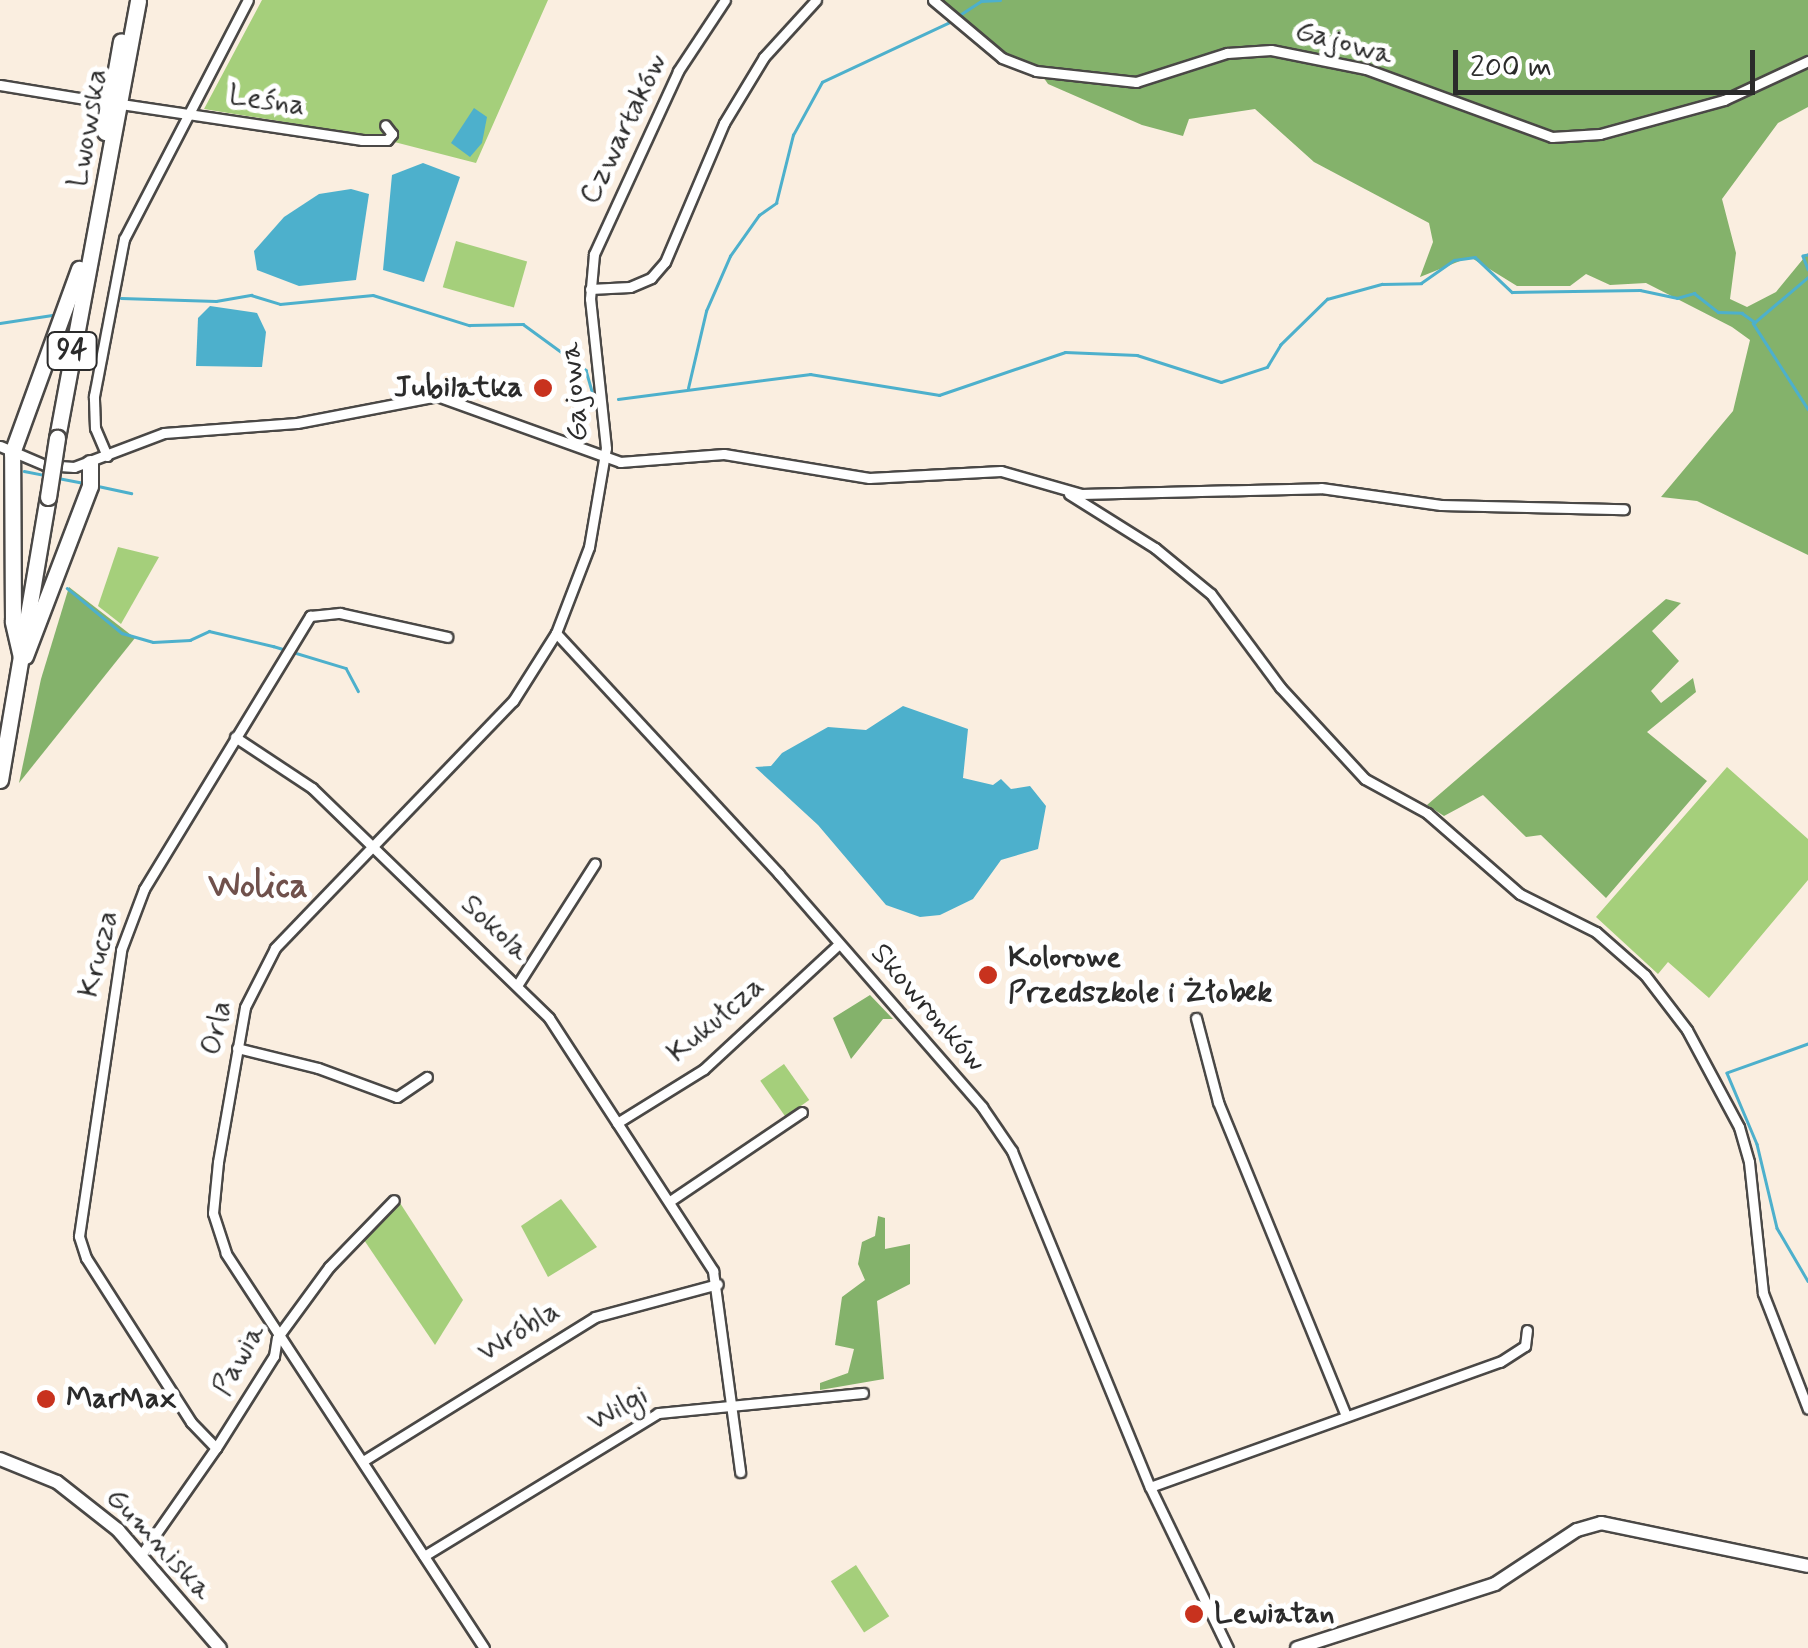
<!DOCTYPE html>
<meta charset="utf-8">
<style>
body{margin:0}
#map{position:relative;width:1808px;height:1648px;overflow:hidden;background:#faeee0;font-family:Mynerve,sans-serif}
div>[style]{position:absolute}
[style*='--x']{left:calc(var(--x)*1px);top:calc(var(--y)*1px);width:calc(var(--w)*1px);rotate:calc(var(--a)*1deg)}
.green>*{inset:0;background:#a5cf7b;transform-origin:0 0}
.forest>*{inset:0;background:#84b26b}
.water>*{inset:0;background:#4db0cc}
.stream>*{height:2.5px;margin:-1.25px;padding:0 1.25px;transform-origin:1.25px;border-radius:1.25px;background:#4db0cc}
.roads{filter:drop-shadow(2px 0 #4a4846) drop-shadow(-2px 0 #4a4846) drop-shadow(0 2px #4a4846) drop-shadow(0 -2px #4a4846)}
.street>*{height:9px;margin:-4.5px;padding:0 4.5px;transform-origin:4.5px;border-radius:4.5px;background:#fff}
.secondary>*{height:12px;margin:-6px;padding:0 6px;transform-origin:6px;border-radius:6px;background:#fff}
.primary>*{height:15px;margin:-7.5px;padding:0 7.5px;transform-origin:7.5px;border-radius:7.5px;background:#fff}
.bridges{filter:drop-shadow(2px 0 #4a4846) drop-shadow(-2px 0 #4a4846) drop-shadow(0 2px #4a4846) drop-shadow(0 -2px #4a4846)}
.primary-bridge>*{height:15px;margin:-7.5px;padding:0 7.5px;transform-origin:7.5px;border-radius:7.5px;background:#fff}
.dots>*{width:28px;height:28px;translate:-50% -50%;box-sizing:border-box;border:5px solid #fff;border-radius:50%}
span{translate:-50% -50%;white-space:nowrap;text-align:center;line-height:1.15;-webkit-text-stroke:10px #fff;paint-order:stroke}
.shield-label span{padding:2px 8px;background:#fff;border:2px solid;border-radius:8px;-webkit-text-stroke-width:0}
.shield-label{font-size:28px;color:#2b2b2b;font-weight:700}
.street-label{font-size:30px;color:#2b2b2b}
.poi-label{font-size:30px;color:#2b2b2b;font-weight:700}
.right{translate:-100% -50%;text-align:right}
.left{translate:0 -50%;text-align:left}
.quarter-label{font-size:35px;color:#70514c;font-weight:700}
.scale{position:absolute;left:1453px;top:50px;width:302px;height:45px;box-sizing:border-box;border:5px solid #2b2b2b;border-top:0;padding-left:12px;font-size:30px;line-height:35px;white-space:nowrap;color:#2b2b2b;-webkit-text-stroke:8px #fff;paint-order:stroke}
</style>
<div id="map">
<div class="green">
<i style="clip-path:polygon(262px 0,548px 0,476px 163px,371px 136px,204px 109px)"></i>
<i style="left:456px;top:241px;width:74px;height:48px;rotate:16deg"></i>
<i style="clip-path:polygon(118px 547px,159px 557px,121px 624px,98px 606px)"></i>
<i style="clip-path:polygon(1727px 767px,1808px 839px,1808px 880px,1709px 998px,1668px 962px,1658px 974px,1596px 917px)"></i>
<i style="left:784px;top:1064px;width:44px;height:29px;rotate:55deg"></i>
<i style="clip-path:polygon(561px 1199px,597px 1247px,548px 1277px,521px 1226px)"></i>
<i style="clip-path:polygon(400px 1203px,463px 1300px,435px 1345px,362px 1237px)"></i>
<i style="left:856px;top:1565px;width:61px;height:30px;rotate:57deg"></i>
</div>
<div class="forest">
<i style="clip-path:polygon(943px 0,1808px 0,1808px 107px,1778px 123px,1722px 199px,1736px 253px,1730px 299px,1747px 307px,1776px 292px,1808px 253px,1808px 555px,1697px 501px,1661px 497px,1733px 411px,1750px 340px,1732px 327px,1646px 283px,1610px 285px,1586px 274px,1570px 286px,1517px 286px,1470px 257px,1420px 277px,1433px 242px,1429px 223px,1314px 162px,1255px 109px,1189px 119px,1183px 136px,1142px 125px,1048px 84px,1037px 68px,1001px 52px)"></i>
<i style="clip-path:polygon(69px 587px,135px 638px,19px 783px,41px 679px)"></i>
<i style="clip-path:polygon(1666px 599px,1681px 603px,1652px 631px,1679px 661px,1651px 691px,1661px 703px,1693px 678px,1696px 692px,1647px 732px,1707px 781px,1606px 898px,1541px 835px,1526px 837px,1483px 795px,1444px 816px,1427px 805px)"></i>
<i style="clip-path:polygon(870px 995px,893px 1019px,883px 1019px,851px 1059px,833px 1018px)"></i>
<i style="clip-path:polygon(878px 1216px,885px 1218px,885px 1249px,910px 1244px,910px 1284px,877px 1301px,884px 1379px,820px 1390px,820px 1383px,848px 1373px,854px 1349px,835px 1345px,842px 1297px,865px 1280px,858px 1264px,862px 1242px,875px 1236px)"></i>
</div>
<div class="water">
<i style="clip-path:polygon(474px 108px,487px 117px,482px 143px,470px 157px,451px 143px)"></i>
<i style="clip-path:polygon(423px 163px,460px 177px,424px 282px,383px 270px,392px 175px)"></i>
<i style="clip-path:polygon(351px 189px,369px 194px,356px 280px,299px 286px,257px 270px,254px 251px,284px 217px,319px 194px)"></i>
<i style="clip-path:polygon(210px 306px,257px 313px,266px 332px,262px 367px,196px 366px,198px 318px)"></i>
<i style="clip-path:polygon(903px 706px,968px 729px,963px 778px,993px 785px,1001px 779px,1011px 789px,1030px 786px,1046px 806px,1038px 849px,1001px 860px,973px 899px,940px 915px,920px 917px,886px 905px,818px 825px,755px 767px,771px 766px,782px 753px,828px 727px,866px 730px)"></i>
</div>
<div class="stream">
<i style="--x:958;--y:16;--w:27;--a:-33"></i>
<i style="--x:981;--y:1;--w:19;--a:-3"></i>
<i style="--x:1808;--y:255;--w:5;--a:169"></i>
<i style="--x:1803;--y:256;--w:14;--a:69"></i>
<i style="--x:121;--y:298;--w:95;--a:1.8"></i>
<i style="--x:216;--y:301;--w:36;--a:-10"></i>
<i style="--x:251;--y:295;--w:30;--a:17"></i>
<i style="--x:280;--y:304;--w:93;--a:-5.5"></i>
<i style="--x:373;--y:295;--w:101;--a:17.4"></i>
<i style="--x:469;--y:325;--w:54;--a:-1.1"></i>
<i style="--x:523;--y:324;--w:78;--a:36.1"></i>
<i style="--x:586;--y:370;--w:25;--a:74"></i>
<i style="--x:0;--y:323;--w:54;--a:-8.6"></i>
<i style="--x:1753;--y:323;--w:102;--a:57.4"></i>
<i style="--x:688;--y:388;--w:79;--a:-76.8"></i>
<i style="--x:706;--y:311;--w:60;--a:-66.4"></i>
<i style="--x:730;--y:256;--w:50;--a:-54.7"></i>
<i style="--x:759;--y:215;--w:21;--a:-35"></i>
<i style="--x:776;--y:203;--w:70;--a:-76"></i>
<i style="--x:793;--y:135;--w:60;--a:-61.3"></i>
<i style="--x:822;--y:82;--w:144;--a:-25.1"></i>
<i style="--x:618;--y:399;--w:194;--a:-7.4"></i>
<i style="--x:810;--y:374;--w:131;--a:9.2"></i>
<i style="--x:939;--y:395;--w:133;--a:-18.8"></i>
<i style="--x:1065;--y:352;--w:72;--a:2.4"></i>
<i style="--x:1137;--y:355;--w:88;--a:17.8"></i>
<i style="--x:1221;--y:382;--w:48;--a:-18.1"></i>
<i style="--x:1267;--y:367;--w:26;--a:-59"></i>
<i style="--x:1280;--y:345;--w:66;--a:-44.4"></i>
<i style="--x:1327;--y:299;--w:57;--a:-15.3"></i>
<i style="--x:1382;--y:284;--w:39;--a:-1"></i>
<i style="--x:1421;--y:283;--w:40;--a:-34.9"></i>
<i style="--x:1454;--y:260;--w:21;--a:-8"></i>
<i style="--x:1475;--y:257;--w:51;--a:43.4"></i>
<i style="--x:1512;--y:292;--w:128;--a:-0.9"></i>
<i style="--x:1640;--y:290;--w:38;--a:12"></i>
<i style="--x:1677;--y:298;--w:18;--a:-16"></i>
<i style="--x:1694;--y:293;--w:31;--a:38"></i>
<i style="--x:1718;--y:312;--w:24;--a:2"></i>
<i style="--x:1742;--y:313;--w:16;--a:35"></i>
<i style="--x:1755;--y:322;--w:70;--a:-40.3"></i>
<i style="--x:24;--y:471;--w:21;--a:11"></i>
<i style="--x:58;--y:478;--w:26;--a:11"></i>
<i style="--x:98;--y:486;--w:34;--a:12"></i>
<i style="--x:67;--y:588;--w:71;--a:39.3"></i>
<i style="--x:122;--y:633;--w:32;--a:16"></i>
<i style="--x:153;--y:642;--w:37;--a:-3"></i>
<i style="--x:190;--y:640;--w:21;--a:-25"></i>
<i style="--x:209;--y:631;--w:66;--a:13.2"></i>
<i style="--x:273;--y:646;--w:76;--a:16.8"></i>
<i style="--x:346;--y:668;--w:26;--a:62"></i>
<i style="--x:1808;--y:1044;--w:86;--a:160.3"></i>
<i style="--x:1727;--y:1073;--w:77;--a:67.1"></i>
<i style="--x:1757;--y:1144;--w:86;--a:76.6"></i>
<i style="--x:1777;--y:1228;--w:61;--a:59.7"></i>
</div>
<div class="roads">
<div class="street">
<i style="--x:933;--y:0;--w:90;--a:40"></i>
<i style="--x:1002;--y:58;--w:36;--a:21"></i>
<i style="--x:1036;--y:71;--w:101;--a:6.3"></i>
<i style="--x:1136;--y:82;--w:96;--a:-17.7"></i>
<i style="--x:1227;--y:53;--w:44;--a:-3.9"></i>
<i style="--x:1271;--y:50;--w:97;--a:11.3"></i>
<i style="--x:1366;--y:69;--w:198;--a:20.1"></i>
<i style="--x:1552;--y:137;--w:48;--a:-3.6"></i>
<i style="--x:1600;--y:134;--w:129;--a:-15.3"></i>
<i style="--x:1724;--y:100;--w:93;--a:-24.9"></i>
<i style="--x:0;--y:85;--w:111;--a:9.3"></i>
<i style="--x:121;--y:104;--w:244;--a:8.5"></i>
<i style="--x:362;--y:140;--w:25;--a:0"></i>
<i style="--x:387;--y:140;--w:8;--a:-50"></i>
<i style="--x:392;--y:134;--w:11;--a:-128"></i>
<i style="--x:590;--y:289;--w:40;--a:-2.9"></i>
<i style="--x:630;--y:287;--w:23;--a:-23"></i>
<i style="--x:651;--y:278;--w:21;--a:-49"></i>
<i style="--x:665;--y:262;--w:151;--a:-67"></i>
<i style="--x:724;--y:123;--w:77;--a:-58.8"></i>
<i style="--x:764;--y:57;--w:77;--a:-47.6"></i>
<i style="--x:0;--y:446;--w:49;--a:22.9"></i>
<i style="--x:45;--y:465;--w:29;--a:4"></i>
<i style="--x:74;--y:467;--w:96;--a:-20.7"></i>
<i style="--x:164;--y:433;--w:133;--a:-4.3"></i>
<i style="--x:297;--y:423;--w:143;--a:-10.9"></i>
<i style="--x:437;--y:396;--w:195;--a:19.8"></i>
<i style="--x:620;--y:462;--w:104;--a:-4.4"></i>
<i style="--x:724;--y:454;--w:147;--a:9.4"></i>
<i style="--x:869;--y:478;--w:132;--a:-3"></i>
<i style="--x:1001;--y:471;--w:83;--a:16"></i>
<i style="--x:1081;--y:494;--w:240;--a:-1.4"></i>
<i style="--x:1321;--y:488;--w:121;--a:8.1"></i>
<i style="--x:1441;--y:505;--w:183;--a:1.3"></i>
<i style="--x:107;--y:456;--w:30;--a:-113"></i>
<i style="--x:95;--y:428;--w:32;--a:-92"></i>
<i style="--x:94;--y:396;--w:160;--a:-79.2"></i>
<i style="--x:124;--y:239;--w:269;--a:-62.6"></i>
<i style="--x:1069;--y:494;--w:102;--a:32.1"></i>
<i style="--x:1155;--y:548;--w:72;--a:39.4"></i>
<i style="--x:1211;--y:594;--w:116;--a:53.4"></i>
<i style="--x:1280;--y:687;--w:125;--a:47.3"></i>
<i style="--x:1365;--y:779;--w:71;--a:28.7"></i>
<i style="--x:1427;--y:813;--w:123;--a:41.1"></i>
<i style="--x:1520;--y:894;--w:85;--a:26.6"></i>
<i style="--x:1596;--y:932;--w:65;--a:41.3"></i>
<i style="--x:1645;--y:975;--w:69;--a:52.6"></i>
<i style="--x:1687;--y:1030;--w:110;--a:61.8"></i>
<i style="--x:1739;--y:1127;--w:36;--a:74"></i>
<i style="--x:1749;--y:1162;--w:132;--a:83.9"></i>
<i style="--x:1763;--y:1293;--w:124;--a:68.8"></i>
<i style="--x:556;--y:633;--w:328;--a:47.2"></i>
<i style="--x:779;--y:874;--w:309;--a:48.9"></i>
<i style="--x:982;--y:1107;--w:53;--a:55.7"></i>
<i style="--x:1012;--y:1151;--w:363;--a:67.7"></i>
<i style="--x:1150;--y:1487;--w:179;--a:64.2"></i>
<i style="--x:235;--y:737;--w:92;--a:33.5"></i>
<i style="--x:312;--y:788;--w:330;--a:44.1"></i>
<i style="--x:549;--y:1018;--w:302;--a:57"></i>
<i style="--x:713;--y:1271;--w:203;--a:82.3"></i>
<i style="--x:518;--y:984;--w:143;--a:-57.5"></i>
<i style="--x:1196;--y:1018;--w:87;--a:75.3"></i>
<i style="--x:1218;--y:1102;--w:339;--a:67.8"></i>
<i style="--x:237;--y:1048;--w:83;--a:13.9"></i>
<i style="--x:318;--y:1068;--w:84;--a:20.2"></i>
<i style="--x:397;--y:1097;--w:36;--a:-34"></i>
<i style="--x:617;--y:1123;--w:102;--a:-31.8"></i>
<i style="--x:704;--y:1069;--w:184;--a:-42.8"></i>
<i style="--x:670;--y:1201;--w:159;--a:-34"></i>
<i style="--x:216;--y:1448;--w:36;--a:-134"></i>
<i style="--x:191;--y:1422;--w:195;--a:-122.6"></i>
<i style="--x:86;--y:1258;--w:23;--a:-108"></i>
<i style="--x:79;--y:1236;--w:289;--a:-81.6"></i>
<i style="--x:121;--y:950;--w:65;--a:-69.3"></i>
<i style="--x:144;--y:889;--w:320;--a:-58.7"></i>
<i style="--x:310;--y:616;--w:30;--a:-6"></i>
<i style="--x:340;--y:613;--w:110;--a:12.6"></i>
<i style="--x:363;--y:1461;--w:273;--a:-31.8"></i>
<i style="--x:595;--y:1317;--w:127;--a:-15"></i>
<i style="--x:1150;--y:1487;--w:372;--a:-19.7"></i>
<i style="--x:1500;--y:1362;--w:30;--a:-33"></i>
<i style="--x:1525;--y:1346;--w:16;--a:-83"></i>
<i style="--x:141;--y:1555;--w:131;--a:-55"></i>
<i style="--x:216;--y:1448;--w:109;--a:-57.8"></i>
<i style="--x:274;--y:1356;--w:18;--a:-81"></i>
<i style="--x:277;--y:1338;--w:88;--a:-53.8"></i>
<i style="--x:329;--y:1267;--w:93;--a:-45.9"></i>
<i style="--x:424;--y:1556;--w:274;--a:-31.4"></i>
<i style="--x:658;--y:1413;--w:206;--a:-5.6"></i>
<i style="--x:484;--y:1648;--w:472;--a:-123.2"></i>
<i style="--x:226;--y:1253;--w:42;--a:-108"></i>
<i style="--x:213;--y:1213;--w:51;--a:-84.4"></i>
<i style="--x:218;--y:1162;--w:157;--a:-80.1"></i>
<i style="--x:245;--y:1007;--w:66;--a:-63"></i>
<i style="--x:275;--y:948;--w:343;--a:-46.1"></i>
<i style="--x:513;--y:701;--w:80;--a:-57.7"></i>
<i style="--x:556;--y:633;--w:92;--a:-69"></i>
<i style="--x:589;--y:547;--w:100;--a:-80.3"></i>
<i style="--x:606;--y:448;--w:150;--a:-96.1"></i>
<i style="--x:590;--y:299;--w:45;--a:-84.9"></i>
<i style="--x:594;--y:254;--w:201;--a:-65.3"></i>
<i style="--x:678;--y:71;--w:85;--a:-56.5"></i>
</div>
<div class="secondary">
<i style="--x:0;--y:1459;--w:61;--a:22"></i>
<i style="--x:57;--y:1482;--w:78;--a:38.2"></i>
<i style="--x:118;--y:1530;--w:156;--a:49.2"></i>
<i style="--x:1297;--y:1648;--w:208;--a:-17.9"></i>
<i style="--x:1495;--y:1584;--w:98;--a:-33.4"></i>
<i style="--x:1577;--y:1530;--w:25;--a:-16"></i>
<i style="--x:1601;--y:1523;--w:211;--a:11.7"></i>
</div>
<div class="primary">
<i style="--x:105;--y:132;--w:92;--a:-80"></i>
<i style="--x:57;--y:438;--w:445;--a:-79.5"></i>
<i style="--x:25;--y:656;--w:182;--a:-69.1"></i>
<i style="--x:90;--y:486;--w:23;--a:-90"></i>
<i style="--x:21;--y:657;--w:37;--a:-103"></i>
<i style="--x:13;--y:621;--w:168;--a:-90.3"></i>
<i style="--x:12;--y:453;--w:196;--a:-70"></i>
<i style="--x:0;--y:780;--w:287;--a:-80.4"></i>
</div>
</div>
<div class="bridges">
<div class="primary-bridge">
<i style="--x:48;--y:497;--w:60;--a:-81.3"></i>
</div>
</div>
<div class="dots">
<i style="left:543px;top:388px;background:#c8321e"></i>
<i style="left:988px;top:975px;background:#c8321e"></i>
<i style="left:46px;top:1399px;background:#c8321e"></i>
<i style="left:1194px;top:1614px;background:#c8321e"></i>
</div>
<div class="shield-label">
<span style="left:72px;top:351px">94</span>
</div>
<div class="street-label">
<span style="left:1344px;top:43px;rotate:15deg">Gajowa</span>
<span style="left:267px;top:101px;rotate:9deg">Leśna</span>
<span style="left:88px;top:128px;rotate:-80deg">Lwowska</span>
<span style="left:624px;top:129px;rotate:-64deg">Czwartaków</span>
<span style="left:575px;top:392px;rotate:-95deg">Gajowa</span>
<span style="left:495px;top:928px;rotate:43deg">Sokola</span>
<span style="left:99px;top:954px;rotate:-76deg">Krucza</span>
<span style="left:928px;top:1008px;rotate:49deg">Skowronków</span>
<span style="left:716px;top:1020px;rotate:-40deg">Kukułcza</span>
<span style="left:217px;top:1028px;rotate:-77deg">Orla</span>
<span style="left:519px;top:1332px;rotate:-31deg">Wróbla</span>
<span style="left:239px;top:1360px;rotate:-61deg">Pawia</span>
<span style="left:618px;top:1409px;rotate:-28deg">Wilgi</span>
<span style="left:159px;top:1544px;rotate:47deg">Gumniska</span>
</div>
<div class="poi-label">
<span class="right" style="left:523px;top:388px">Jubilatka</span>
<span class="left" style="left:1008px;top:975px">Kolorowe<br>Przedszkole i Żłobek</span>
<span class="left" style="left:66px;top:1399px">MarMax</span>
<span class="left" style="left:1214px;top:1614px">Lewiatan</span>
</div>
<div class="quarter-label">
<span style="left:258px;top:886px">Wolica</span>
</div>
<div class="scale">200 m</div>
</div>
